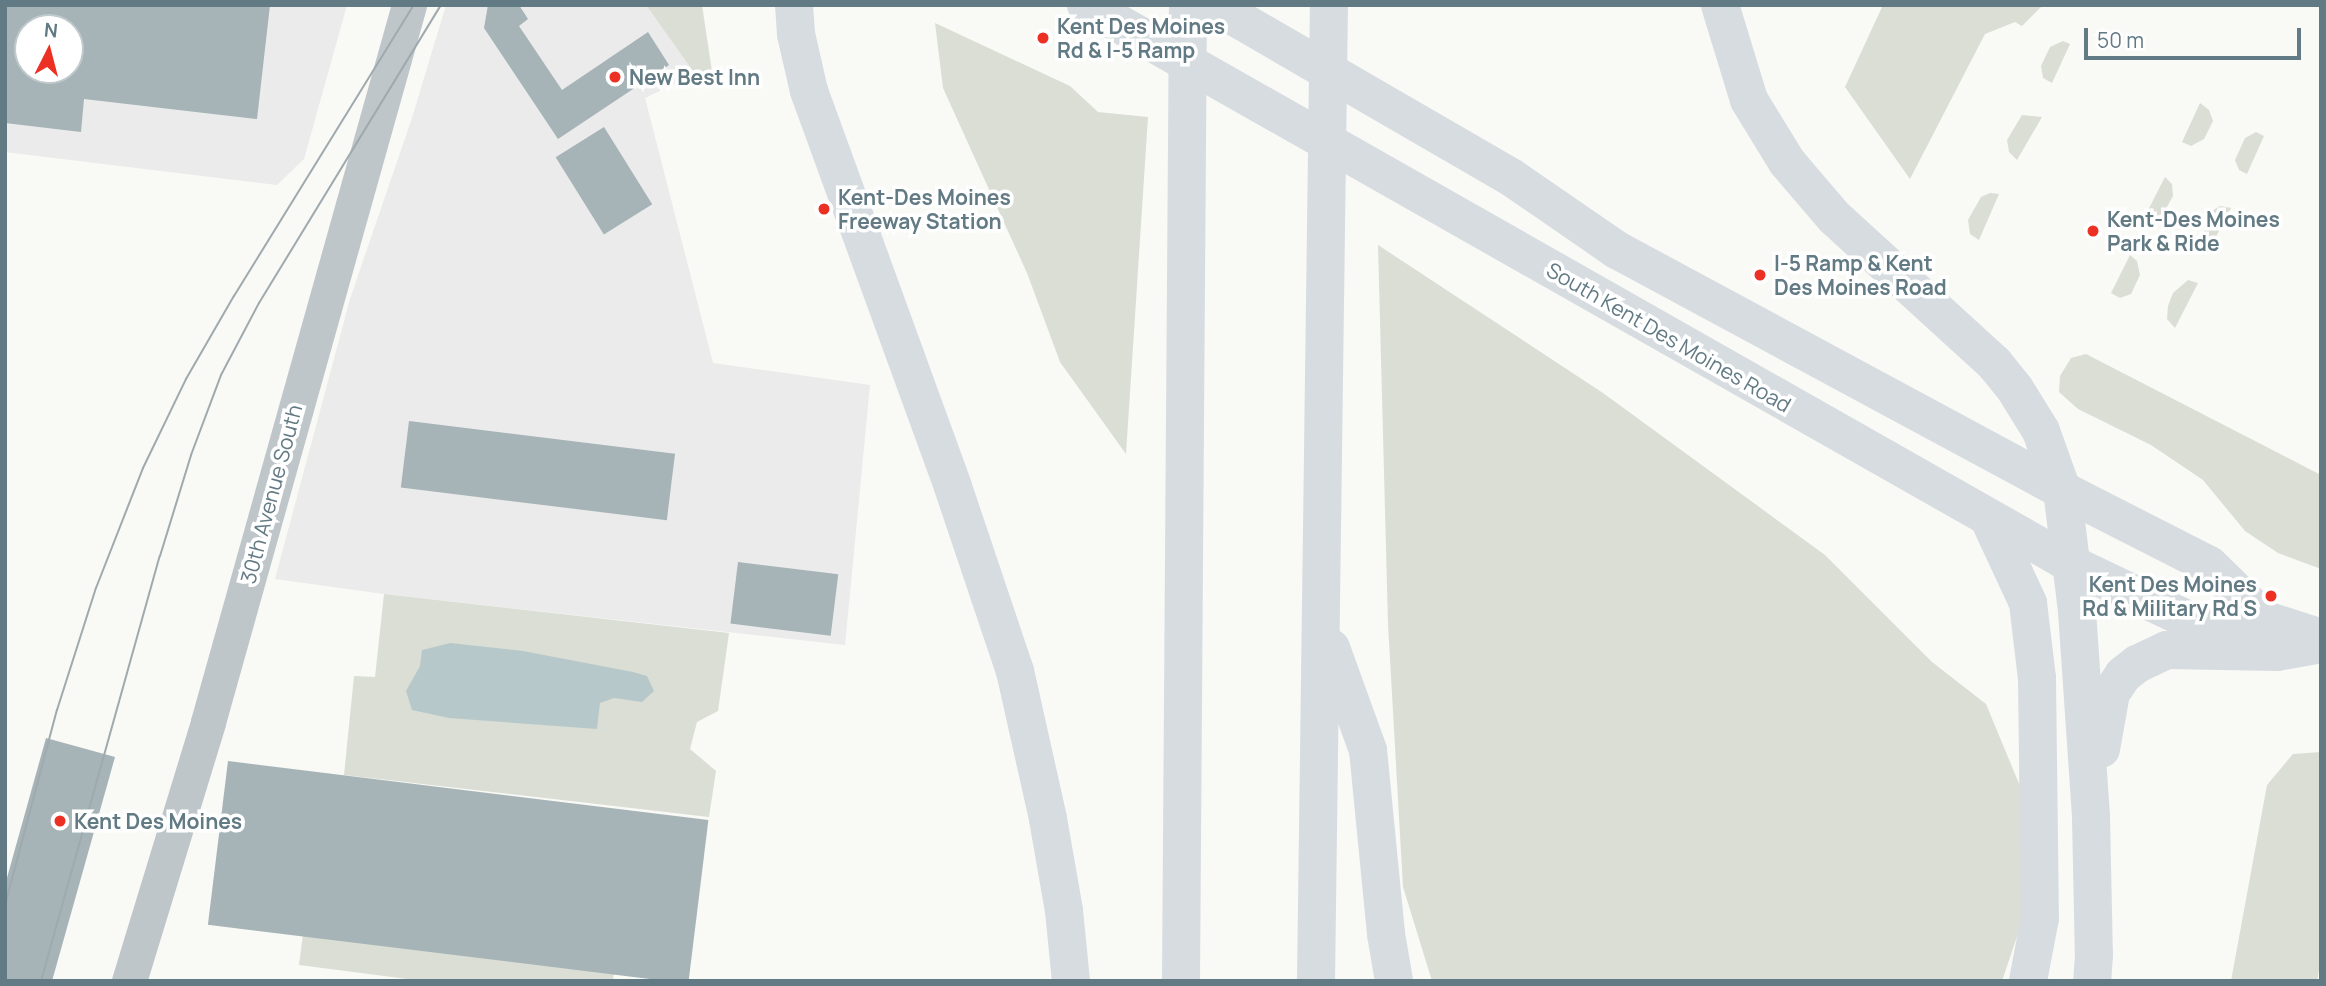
<!DOCTYPE html>
<style>
body{margin:0}
#map{position:relative;width:2326px;height:986px;overflow:hidden;background:#f9f9f6;font-family:Manrope,sans-serif}
div>[style]{position:absolute}
[style*='--x']{left:calc(var(--x)*1px);top:calc(var(--y)*1px);width:calc(var(--w)*1px);rotate:calc(var(--a)*1deg)}
.built>*{inset:0;background:#eaebea}
.green>*{inset:0;background:#daded5}
.water>*{inset:0;background:#b7c8ca}
.building>*{inset:0;background:#a6b3b7;transform-origin:0 0}
.street>*{height:35px;margin:-17.5px;padding:0 17.5px;transform-origin:17.5px;border-radius:17.5px;background:#bfc6c9}
.highway>*{height:38px;margin:-19px;padding:0 19px;transform-origin:19px;border-radius:19px;background:#d6dcdf}
.tram>*{height:2px;margin:-1px;padding:0 1px;transform-origin:1px;border-radius:1px;background:#9faaae}
.dots>*{width:19px;height:19px;translate:-50% -50%;box-sizing:border-box;border:4px solid #fff;border-radius:50%}
span{translate:-50% -50%;white-space:nowrap;text-align:center;line-height:1.15;-webkit-text-stroke:7px #fff;paint-order:stroke}
.poi-label{font-size:21px;color:#627a83;font-weight:700}
.left{translate:0 -50%;text-align:left}
.right{translate:-100% -50%;text-align:right}
.street-label{font-size:21px;color:#627a83}
.frame{position:absolute;inset:0;border:7px solid #627a83;pointer-events:none}
.north{position:absolute;left:14px;top:14px;width:70px;height:70px;box-sizing:border-box;background:#fff;border:2px solid #c0cacd;border-radius:50%;rotate:6deg;font-size:19px;font-weight:700;line-height:28px;text-align:center;color:#627a83}
.north::after{content:'';display:block;margin:auto;width:24px;height:32px;background:#ec3023;clip-path:polygon(50% 0,100% 100%,50% 72%,0 100%)}
.scale{position:absolute;left:2084px;top:28px;width:217px;height:32px;box-sizing:border-box;border:4px solid #627a83;border-top:0;padding-left:9px;font-size:21px;line-height:24px;white-space:nowrap;color:#627a83;-webkit-text-stroke:5px #fff;paint-order:stroke}
</style>
<div id="map">
<div class="built">
<i style="clip-path:polygon(evenodd,5px 5px,347px 5px,304px 159px,277px 185px,5px 152px,5px 5px,28px 28px,70px 28px,70px 70px,28px 70px,28px 28px)"></i>
<i style="clip-path:polygon(446px 5px,646px 5px,695px 74px,645px 98px,713px 363px,870px 385px,845px 645px,384px 594px,275px 579px,350px 299px,412px 118px)"></i>
</div>
<div class="green">
<i style="clip-path:polygon(646px 5px,702px 5px,714px 85px,695px 74px)"></i>
<i style="clip-path:polygon(1883px 5px,2043px 5px,2022px 26px,2015px 22px,1985px 34px,1910px 179px,1845px 87px)"></i>
<i style="clip-path:polygon(935px 23px,1070px 86px,1098px 112px,1148px 117px,1126px 454px,1060px 362px,1027px 273px,943px 88px)"></i>
<i style="clip-path:polygon(2063px 41px,2070px 44px,2052px 83px,2043px 78px,2041px 66px,2050px 47px)"></i>
<i style="clip-path:polygon(2200px 103px,2209px 110px,2213px 121px,2204px 139px,2191px 146px,2182px 142px)"></i>
<i style="clip-path:polygon(2022px 115px,2042px 117px,2017px 160px,2009px 152px,2007px 140px)"></i>
<i style="clip-path:polygon(2256px 132px,2264px 136px,2247px 174px,2239px 170px,2235px 160px,2245px 138px)"></i>
<i style="clip-path:polygon(2165px 177px,2172px 184px,2173px 196px,2164px 212px,2152px 220px,2144px 218px)"></i>
<i style="clip-path:polygon(1990px 193px,1999px 194px,1979px 240px,1970px 234px,1968px 220px,1981px 197px)"></i>
<i style="clip-path:polygon(2220px 206px,2231px 208px,2210px 248px,2204px 241px,2204px 228px,2212px 211px)"></i>
<i style="clip-path:polygon(1378px 245px,1603px 393px,1825px 555px,1932px 662px,1986px 704px,2027px 803px,2029px 901px,2002px 981px,1432px 981px,1403px 887px,1388px 624px)"></i>
<i style="clip-path:polygon(2130px 255px,2137px 261px,2140px 275px,2131px 294px,2120px 298px,2111px 293px)"></i>
<i style="clip-path:polygon(2188px 280px,2198px 283px,2175px 328px,2167px 319px,2168px 306px,2173px 293px)"></i>
<i style="clip-path:polygon(2086px 354px,2321px 475px,2321px 569px,2278px 553px,2245px 531px,2203px 480px,2151px 445px,2078px 409px,2059px 392px,2060px 376px,2071px 358px)"></i>
<i style="clip-path:polygon(384px 594px,729px 633px,718px 711px,697px 722px,690px 749px,716px 771px,709px 817px,344px 775px,354px 676px,375px 677px)"></i>
<i style="clip-path:polygon(2321px 752px,2321px 959px,2317px 981px,2231px 981px,2267px 785px,2293px 754px)"></i>
<i style="clip-path:polygon(303px 934px,614px 971px,613px 981px,423px 981px,299px 965px)"></i>
</div>
<div class="water">
<i style="clip-path:polygon(450px 643px,523px 651px,633px 672px,647px 676px,654px 691px,642px 702px,614px 698px,600px 703px,597px 729px,449px 718px,412px 710px,406px 691px,420px 666px,422px 650px)"></i>
</div>
<div class="building">
<i style="clip-path:polygon(evenodd,5px 5px,270px 5px,257px 119px,84px 99px,81px 132px,5px 123px,5px 5px,28px 28px,70px 28px,70px 70px,28px 70px,28px 28px)"></i>
<i style="clip-path:polygon(488px 5px,519px 5px,528px 19px,519px 26px,562px 90px,648px 32px,669px 65px,558px 139px,484px 28px)"></i>
<i style="left:604px;top:127px;width:91px;height:57px;rotate:58deg"></i>
<i style="left:409px;top:421px;width:268px;height:67px;rotate:7deg"></i>
<i style="left:738px;top:562px;width:101px;height:62px;rotate:7deg"></i>
<i style="clip-path:polygon(46px 738px,115px 757px,52px 981px,5px 981px,5px 885px)"></i>
<i style="left:228px;top:761px;width:484px;height:165px;rotate:7deg"></i>
</div>
<div class="street">
<i style="--x:129;--y:981;--w:271;--a:-73"></i>
<i style="--x:208;--y:722;--w:745;--a:-74.34"></i>
</div>
<div class="highway">
<i style="--x:794;--y:5;--w:29;--a:86"></i>
<i style="--x:796;--y:34;--w:58;--a:77.2"></i>
<i style="--x:809;--y:91;--w:421;--a:70"></i>
<i style="--x:953;--y:487;--w:194;--a:71.4"></i>
<i style="--x:1015;--y:671;--w:152;--a:77.4"></i>
<i style="--x:1048;--y:819;--w:93;--a:80.1"></i>
<i style="--x:1064;--y:911;--w:70;--a:84.3"></i>
<i style="--x:1086;--y:5;--w:1135;--a:29.57"></i>
<i style="--x:2073;--y:565;--w:133;--a:25.4"></i>
<i style="--x:2193;--y:622;--w:73;--a:-1.6"></i>
<i style="--x:2266;--y:620;--w:58;--a:18.1"></i>
<i style="--x:1214;--y:5;--w:343;--a:30.1"></i>
<i style="--x:1511;--y:177;--w:129;--a:34.6"></i>
<i style="--x:1617;--y:250;--w:506;--a:28.34"></i>
<i style="--x:2062;--y:490;--w:165;--a:27"></i>
<i style="--x:2209;--y:565;--w:79;--a:44"></i>
<i style="--x:1720;--y:5;--w:99;--a:73"></i>
<i style="--x:1749;--y:100;--w:73;--a:58.5"></i>
<i style="--x:1787;--y:162;--w:72;--a:49.5"></i>
<i style="--x:1834;--y:217;--w:217;--a:42.4"></i>
<i style="--x:1994;--y:363;--w:33;--a:51"></i>
<i style="--x:2015;--y:389;--w:49;--a:58.2"></i>
<i style="--x:2041;--y:431;--w:63;--a:70.4"></i>
<i style="--x:2062;--y:490;--w:122;--a:82.9"></i>
<i style="--x:2077;--y:611;--w:206;--a:86.1"></i>
<i style="--x:2091;--y:817;--w:138;--a:88.8"></i>
<i style="--x:2094;--y:955;--w:26;--a:94"></i>
<i style="--x:1989;--y:519;--w:93;--a:65.1"></i>
<i style="--x:2028;--y:603;--w:76;--a:83.2"></i>
<i style="--x:2037;--y:678;--w:240;--a:89.3"></i>
<i style="--x:2040;--y:918;--w:64;--a:100.8"></i>
<i style="--x:1331;--y:648;--w:109;--a:70.1"></i>
<i style="--x:1368;--y:750;--w:185;--a:84.4"></i>
<i style="--x:1386;--y:934;--w:48;--a:80.3"></i>
<i style="--x:2101;--y:749;--w:57;--a:-79.9"></i>
<i style="--x:2111;--y:693;--w:22;--a:-56"></i>
<i style="--x:2123;--y:675;--w:18;--a:-38"></i>
<i style="--x:2137;--y:664;--w:33;--a:-25"></i>
<i style="--x:2167;--y:650;--w:110;--a:1"></i>
<i style="--x:2277;--y:652;--w:45;--a:-10.3"></i>
<i style="--x:1181;--y:981;--w:976;--a:-89.59"></i>
<i style="--x:1316;--y:981;--w:976;--a:-89.24"></i>
</div>
<div class="tram">
<i style="--x:5;--y:905;--w:202;--a:-75.1"></i>
<i style="--x:57;--y:710;--w:128;--a:-72.3"></i>
<i style="--x:96;--y:588;--w:129;--a:-68.6"></i>
<i style="--x:143;--y:468;--w:99;--a:-64.2"></i>
<i style="--x:186;--y:379;--w:96;--a:-60"></i>
<i style="--x:234;--y:296;--w:342;--a:-58.3"></i>
<i style="--x:41;--y:981;--w:441;--a:-74.4"></i>
<i style="--x:160;--y:556;--w:106;--a:-72.9"></i>
<i style="--x:191;--y:455;--w:85;--a:-69.4"></i>
<i style="--x:221;--y:375;--w:81;--a:-62.2"></i>
<i style="--x:259;--y:303;--w:349;--a:-58.6"></i>
</div>
<div class="dots">
<i style="left:1043px;top:38px;background:#ec3023"></i>
<i style="left:615px;top:77px;background:#ec3023"></i>
<i style="left:824px;top:209px;background:#ec3023"></i>
<i style="left:2093px;top:231px;background:#ec3023"></i>
<i style="left:1760px;top:275px;background:#ec3023"></i>
<i style="left:2271px;top:596px;background:#ec3023"></i>
<i style="left:60px;top:821px;background:#ec3023"></i>
</div>
<div class="poi-label">
<span class="left" style="left:1057px;top:38px">Kent Des Moines<br>Rd &amp; I-5 Ramp</span>
<span class="left" style="left:629px;top:77px">New Best Inn</span>
<span class="left" style="left:838px;top:209px">Kent-Des Moines<br>Freeway Station</span>
<span class="left" style="left:2107px;top:231px">Kent-Des Moines<br>Park &amp; Ride</span>
<span class="left" style="left:1774px;top:275px">I-5 Ramp &amp; Kent<br>Des Moines Road</span>
<span class="right" style="left:2257px;top:596px">Kent Des Moines<br>Rd &amp; Military Rd S</span>
<span class="left" style="left:74px;top:821px">Kent Des Moines</span>
</div>
<div class="street-label">
<span style="left:1669px;top:337px;rotate:30deg">South Kent Des Moines Road</span>
<span style="left:271px;top:494px;rotate:-75deg">30th Avenue South</span>
</div>
<div class="frame"></div>
<div class="north">N</div>
<div class="scale">50 m</div>
</div>
